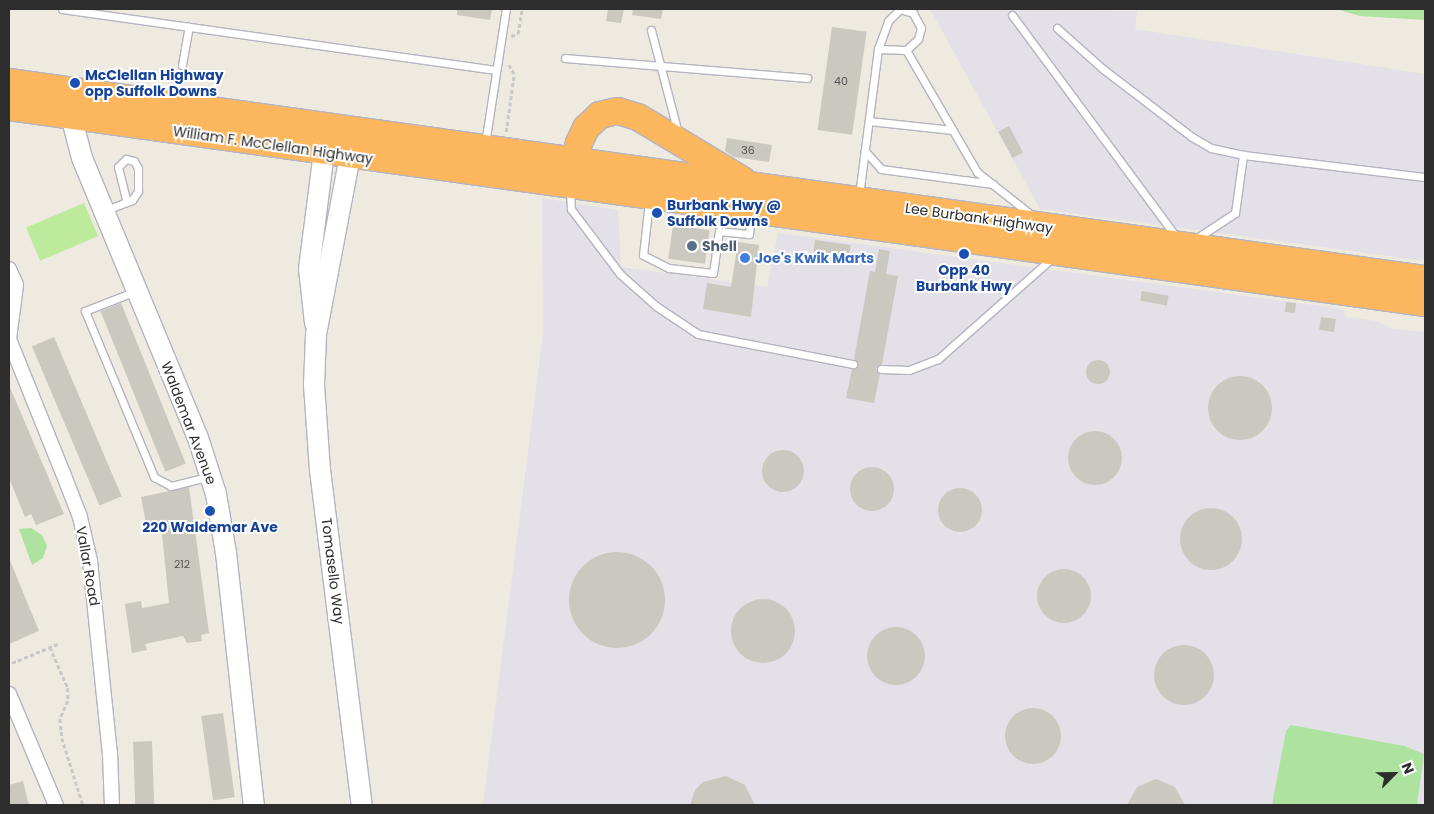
<!DOCTYPE html>
<style>
body{margin:0}
#map{position:relative;width:1434px;height:814px;overflow:hidden;background:#eeeae0;font-family:Poppins,sans-serif}
div>[style]{position:absolute}
[style*='--x']{left:calc(var(--x)*1px);top:calc(var(--y)*1px);width:calc(var(--w)*1px);rotate:calc(var(--a)*1deg)}
.industrial>*{inset:0;background:#e3e0e7}
.green>*{inset:0;background:#ade39e}
.pitch>*{inset:0;background:#beea9b;transform-origin:0 0}
.building>*{inset:0;background:#cac8bf;transform-origin:0 0}
.round{border-radius:50%}
.path>*{height:2.5px;margin-top:-1.25px;transform-origin:0;background:repeating-linear-gradient(90deg,#c8c8c8 0 4px,transparent 0 6.5px)}
.roads{filter:drop-shadow(1px 0 #b4b4c0) drop-shadow(-1px 0 #b4b4c0) drop-shadow(0 1px #b4b4c0) drop-shadow(0 -1px #b4b4c0)}
.lane>*{height:7px;margin:-3.5px;padding:0 3.5px;transform-origin:3.5px;border-radius:3.5px;background:#fff}
.street>*{height:14px;margin:-7px;padding:0 7px;transform-origin:7px;border-radius:7px;background:#fff}
.secondary>*{height:20px;margin:-10px;padding:0 10px;transform-origin:10px;border-radius:10px;background:#fff}
.highway>*{height:26px;margin:-13px;padding:0 13px;transform-origin:13px;border-radius:13px;background:#fcb75e}
.dots>*{width:14px;height:14px;translate:-50% -50%;box-sizing:border-box;border:2px solid #fff;border-radius:50%}
span{translate:-50% -50%;white-space:nowrap;text-align:center;line-height:1.15;-webkit-text-stroke:4px #fff;paint-order:stroke}
.number-label{font-size:11px;color:#545452}
.number-label span{-webkit-text-stroke-width:0}
.transit-label{font-size:14px;color:#164399;font-weight:700}
.left{translate:0 -50%;text-align:left}
.street-label{font-size:14px;color:#2d2d2d}
.service-label{font-size:14px;color:#4e5e75;font-weight:700}
.shop-label{font-size:14px;color:#366cbe;font-weight:700}
.frame{position:absolute;inset:0;border:10px solid #2d2d2d;pointer-events:none}
.north{position:absolute;left:1369px;top:749px;width:50px;height:50px;-webkit-text-stroke:4px #fff;paint-order:stroke;rotate:67deg;font-size:14px;font-weight:700;line-height:20px;text-align:center;color:#2d2d2d}
.north::after{content:'';display:block;margin:auto;width:18px;height:22px;background:#2d2d2d;clip-path:polygon(50% 0,100% 100%,50% 72%,0 100%)}
</style>
<div id="map">
<div class="industrial">
<i style="clip-path:polygon(930px 9px,1137px 11px,1135px 29px,1425px 74px,1425px 261px,1040px 209px)"></i>
<i style="clip-path:polygon(542px 198px,618px 210px,621px 267px,767px 287px,778px 233px,1343px 309px,1345px 317px,1377px 321px,1393px 329px,1425px 332px,1425px 805px,483px 805px,543px 334px)"></i>
</div>
<div class="green">
<i style="clip-path:polygon(1336px 9px,1425px 9px,1425px 20px,1360px 16px)"></i>
<i style="clip-path:polygon(31px 528px,42px 535px,47px 546px,43px 558px,32px 565px,19px 529px)"></i>
<i style="clip-path:polygon(1291px 725px,1404px 746px,1424px 754px,1417px 805px,1272px 805px,1286px 731px)"></i>
</div>
<div class="pitch">
<i style="left:84px;top:203px;width:36px;height:63px;rotate:67deg"></i>
</div>
<div class="building">
<i style="clip-path:polygon(457px 9px,492px 9px,490px 20px,457px 15px)"></i>
<i style="clip-path:polygon(608px 9px,624px 9px,621px 23px,606px 21px)"></i>
<i style="clip-path:polygon(633px 9px,663px 9px,661px 19px,632px 15px)"></i>
<i style="left:832px;top:27px;width:35px;height:104px;rotate:8deg"></i>
<i style="left:1009px;top:126px;width:30px;height:12px;rotate:62deg"></i>
<i style="clip-path:polygon(727px 138px,772px 145px,769px 162px,734px 157px,725px 151px)"></i>
<i style="left:673px;top:225px;width:37px;height:34px;rotate:8deg"></i>
<i style="left:815px;top:240px;width:36px;height:11px;rotate:8deg"></i>
<i style="clip-path:polygon(738px 242px,759px 245px,751px 317px,703px 309px,707px 283px,731px 287px)"></i>
<i style="clip-path:polygon(879px 249px,890px 251px,886px 274px,898px 276px,882px 364px,876px 368px,880px 374px,874px 403px,846px 398px,852px 369px,858px 365px,854px 359px,870px 271px,875px 272px)"></i>
<i style="left:1142px;top:291px;width:27px;height:10px;rotate:10deg"></i>
<i style="left:1286px;top:302px;width:10px;height:10px;rotate:6deg"></i>
<i style="left:121px;top:303px;width:173px;height:22px;rotate:68deg"></i>
<i style="left:1321px;top:317px;width:15px;height:13px;rotate:8deg"></i>
<i style="left:54px;top:337px;width:173px;height:24px;rotate:67deg"></i>
<i class="round" style="left:1086px;top:360px;width:24px;height:24px"></i>
<i class="round" style="left:1208px;top:376px;width:64px;height:64px"></i>
<i style="clip-path:polygon(9px 385px,64px 514px,36px 525px,31px 514px,25px 517px,9px 478px)"></i>
<i class="round" style="left:1068px;top:431px;width:54px;height:54px"></i>
<i class="round" style="left:762px;top:450px;width:42px;height:42px"></i>
<i class="round" style="left:850px;top:467px;width:44px;height:44px"></i>
<i style="clip-path:polygon(189px 487px,209px 633px,201px 635px,202px 641px,187px 643px,183px 636px,145px 644px,147px 650px,132px 653px,125px 604px,141px 601px,142px 608px,169px 603px,161px 524px,147px 528px,141px 497px)"></i>
<i class="round" style="left:938px;top:488px;width:44px;height:44px"></i>
<i class="round" style="left:1180px;top:508px;width:62px;height:62px"></i>
<i class="round" style="left:569px;top:552px;width:96px;height:96px"></i>
<i style="clip-path:polygon(9px 558px,39px 631px,9px 644px)"></i>
<i class="round" style="left:1037px;top:569px;width:54px;height:54px"></i>
<i class="round" style="left:731px;top:599px;width:64px;height:64px"></i>
<i class="round" style="left:867px;top:627px;width:58px;height:58px"></i>
<i class="round" style="left:1154px;top:645px;width:60px;height:60px"></i>
<i class="round" style="left:1005px;top:708px;width:56px;height:56px"></i>
<i style="left:223px;top:713px;width:85px;height:22px;rotate:82deg"></i>
<i style="left:152px;top:741px;width:64px;height:19px;rotate:88deg"></i>
<i style="clip-path:polygon(726px 776px,745px 785px,755px 805px,690px 805px,695px 790px,703px 782px)"></i>
<i style="clip-path:polygon(1156px 779px,1175px 787px,1185px 805px,1127px 805px,1137px 787px)"></i>
<i style="clip-path:polygon(23px 781px,29px 805px,9px 805px,9px 785px)"></i>
</div>
<div class="path">
<i style="--x:511;--y:36;--w:7;--a:-16"></i>
<i style="--x:518;--y:34;--w:25;--a:-81"></i>
<i style="--x:506;--y:132;--w:59;--a:-82.1"></i>
<i style="--x:514;--y:74;--w:12;--a:-121"></i>
<i style="--x:50;--y:647;--w:45;--a:66.3"></i>
<i style="--x:68;--y:688;--w:13;--a:90"></i>
<i style="--x:68;--y:701;--w:20;--a:114"></i>
<i style="--x:60;--y:719;--w:19;--a:84"></i>
<i style="--x:62;--y:738;--w:70;--a:72.6"></i>
<i style="--x:12;--y:663;--w:52;--a:-22.6"></i>
</div>
<div class="roads">
<div class="lane">
<i style="--x:62;--y:9;--w:438;--a:8"></i>
<i style="--x:1012;--y:15;--w:277;--a:53.5"></i>
<i style="--x:1057;--y:28;--w:62;--a:41.7"></i>
<i style="--x:1103;--y:69;--w:112;--a:37.4"></i>
<i style="--x:1192;--y:137;--w:22;--a:30"></i>
<i style="--x:1211;--y:148;--w:33;--a:12"></i>
<i style="--x:651;--y:30;--w:106;--a:75.3"></i>
<i style="--x:878;--y:49;--w:28;--a:2"></i>
<i style="--x:906;--y:50;--w:141;--a:59.8"></i>
<i style="--x:977;--y:172;--w:71;--a:38.2"></i>
<i style="--x:565;--y:58;--w:243;--a:4.7"></i>
<i style="--x:182;--y:65;--w:39;--a:-80"></i>
<i style="--x:869;--y:121;--w:84;--a:6.1"></i>
<i style="--x:485;--y:144;--w:137;--a:-81.2"></i>
<i style="--x:865;--y:151;--w:24;--a:48"></i>
<i style="--x:881;--y:169;--w:113;--a:7.6"></i>
<i style="--x:570;--y:190;--w:19;--a:87"></i>
<i style="--x:571;--y:209;--w:81;--a:53"></i>
<i style="--x:620;--y:274;--w:48;--a:41.6"></i>
<i style="--x:656;--y:306;--w:50;--a:33.7"></i>
<i style="--x:698;--y:334;--w:158;--a:11"></i>
<i style="--x:859;--y:195;--w:147;--a:-82.6"></i>
<i style="--x:878;--y:49;--w:30;--a:-70"></i>
<i style="--x:888;--y:21;--w:17;--a:-45"></i>
<i style="--x:900;--y:9;--w:14;--a:17"></i>
<i style="--x:913;--y:13;--w:17;--a:62"></i>
<i style="--x:921;--y:28;--w:11;--a:105"></i>
<i style="--x:918;--y:39;--w:16;--a:137"></i>
<i style="--x:649;--y:201;--w:54;--a:96.3"></i>
<i style="--x:643;--y:255;--w:29;--a:27"></i>
<i style="--x:669;--y:268;--w:44;--a:6.5"></i>
<i style="--x:713;--y:273;--w:42;--a:-81.9"></i>
<i style="--x:719;--y:231;--w:30;--a:6"></i>
<i style="--x:749;--y:234;--w:18;--a:-84"></i>
<i style="--x:106;--y:210;--w:28;--a:-21"></i>
<i style="--x:132;--y:200;--w:11;--a:-56"></i>
<i style="--x:138;--y:191;--w:23;--a:-90"></i>
<i style="--x:138;--y:168;--w:8;--a:-120"></i>
<i style="--x:134;--y:161;--w:8;--a:-166"></i>
<i style="--x:126;--y:159;--w:11;--a:135"></i>
<i style="--x:118;--y:167;--w:36;--a:76"></i>
<i style="--x:1194;--y:240;--w:49;--a:-33.4"></i>
<i style="--x:1235;--y:213;--w:59;--a:-82.1"></i>
<i style="--x:1243;--y:155;--w:183;--a:6.9"></i>
<i style="--x:136;--y:291;--w:55;--a:158.6"></i>
<i style="--x:85;--y:311;--w:180;--a:67.4"></i>
<i style="--x:154;--y:477;--w:19;--a:28"></i>
<i style="--x:171;--y:486;--w:38;--a:-14"></i>
<i style="--x:881;--y:369;--w:28;--a:2"></i>
<i style="--x:909;--y:370;--w:31;--a:-21"></i>
<i style="--x:938;--y:359;--w:152;--a:-41.5"></i>
</div>
<div class="street">
<i style="--x:9;--y:269;--w:17;--a:66"></i>
<i style="--x:16;--y:285;--w:54;--a:97.4"></i>
<i style="--x:9;--y:339;--w:144;--a:68.1"></i>
<i style="--x:63;--y:473;--w:47;--a:68.9"></i>
<i style="--x:80;--y:517;--w:45;--a:77.2"></i>
<i style="--x:90;--y:561;--w:194;--a:84.1"></i>
<i style="--x:110;--y:754;--w:51;--a:87.8"></i>
<i style="--x:9;--y:694;--w:121;--a:67.1"></i>
</div>
<div class="secondary">
<i style="--x:71;--y:116;--w:43;--a:75.3"></i>
<i style="--x:82;--y:158;--w:303;--a:67.5"></i>
<i style="--x:198;--y:438;--w:59;--a:72.2"></i>
<i style="--x:216;--y:494;--w:60;--a:80.4"></i>
<i style="--x:226;--y:553;--w:254;--a:83.7"></i>
<i style="--x:350;--y:156;--w:182;--a:100.8"></i>
<i style="--x:316;--y:335;--w:50;--a:92.3"></i>
<i style="--x:314;--y:385;--w:85;--a:86"></i>
<i style="--x:320;--y:470;--w:338;--a:82.9"></i>
<i style="--x:315;--y:323;--w:54;--a:-96.3"></i>
<i style="--x:309;--y:269;--w:134;--a:-82.7"></i>
</div>
<div class="highway">
<i style="--x:9;--y:82;--w:1430;--a:7.92"></i>
<i style="--x:9;--y:107;--w:1430;--a:7.88"></i>
<i style="--x:572;--y:178;--w:36;--a:-79"></i>
<i style="--x:579;--y:143;--w:17;--a:-65"></i>
<i style="--x:586;--y:128;--w:19;--a:-43"></i>
<i style="--x:600;--y:115;--w:18;--a:-13"></i>
<i style="--x:618;--y:111;--w:21;--a:17"></i>
<i style="--x:638;--y:117;--w:122;--a:31"></i>
</div>
</div>
<div class="dots">
<i style="left:75px;top:83px;background:#1a4fb4"></i>
<i style="left:657px;top:213px;background:#1a4fb4"></i>
<i style="left:692px;top:246px;background:#5c6f8a"></i>
<i style="left:964px;top:254px;background:#1a4fb4"></i>
<i style="left:745px;top:258px;background:#3f7fe0"></i>
<i style="left:210px;top:511px;background:#1a4fb4"></i>
</div>
<div class="number-label">
<span style="left:841px;top:81px">40</span>
<span style="left:748px;top:150px">36</span>
<span style="left:182px;top:564px">212</span>
</div>
<div class="transit-label">
<span class="left" style="left:85px;top:83px">McClellan Highway<br>opp Suffolk Downs</span>
<span class="left" style="left:667px;top:213px">Burbank Hwy @<br>Suffolk Downs</span>
<span style="left:964px;top:278px">Opp 40<br>Burbank Hwy</span>
<span style="left:210px;top:527px">220 Waldemar Ave</span>
</div>
<div class="street-label">
<span style="left:273px;top:145px;rotate:8deg">William F. McClellan Highway</span>
<span style="left:979px;top:218px;rotate:8deg">Lee Burbank Highway</span>
<span style="left:189px;top:423px;rotate:69deg">Waldemar Avenue</span>
<span style="left:88px;top:566px;rotate:80deg">Vallar Road</span>
<span style="left:333px;top:571px;rotate:83deg">Tomasello Way</span>
</div>
<div class="service-label">
<span class="left" style="left:702px;top:246px">Shell</span>
</div>
<div class="shop-label">
<span class="left" style="left:755px;top:258px">Joe's Kwik Marts</span>
</div>
<div class="frame"></div>
<div class="north">N</div>
</div>
